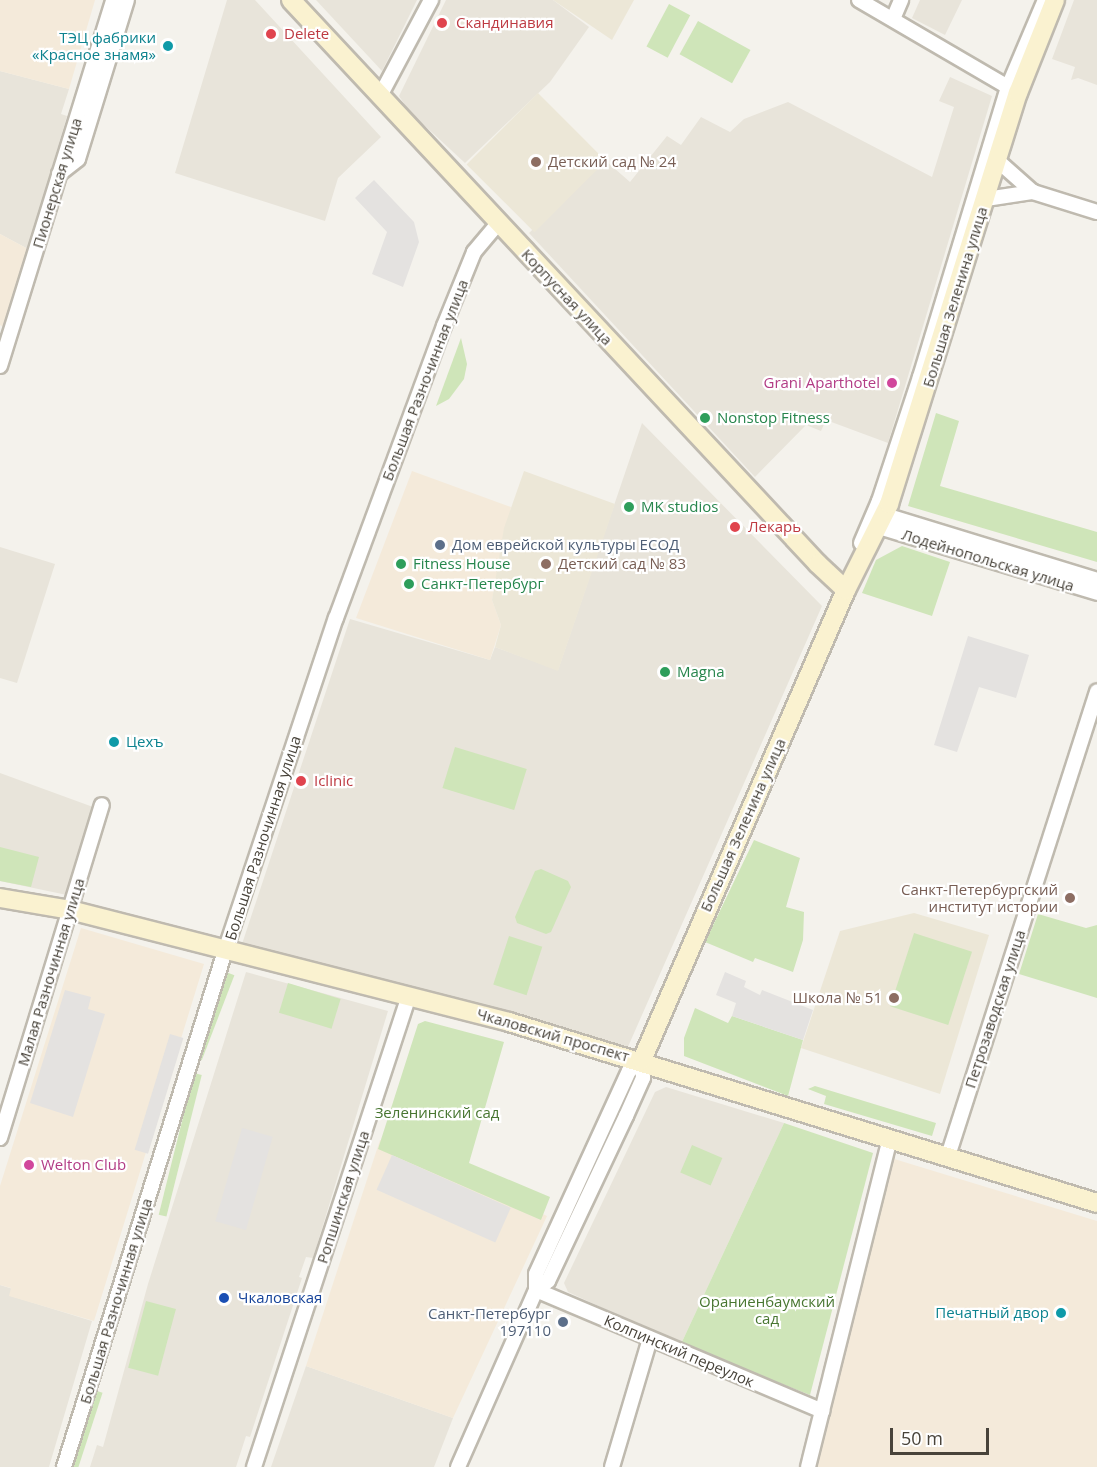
<!DOCTYPE html>
<meta charset="utf-8">
<style>
body{margin:0}
#map{position:relative;width:1097px;height:1467px;overflow:hidden;background:#f4f2ec;font-family:"Open Sans",sans-serif}
div>[style]{position:absolute}
[style*='--x']{left:calc(var(--x)*1px);top:calc(var(--y)*1px);width:calc(var(--w)*1px);rotate:calc(var(--a)*1deg)}
.residential>*{inset:0;background:#e8e4da}
.commercial>*{inset:0;background:#f4eada}
.education>*{inset:0;background:#ece7d7;transform-origin:0 0}
.green>*{inset:0;background:#cfe5b9;transform-origin:0 0}
.parking>*{inset:0;background:#e4e2e0;transform-origin:0 0}
.roads{filter:drop-shadow(2px 0 #bfbaaf) drop-shadow(-2px 0 #bfbaaf) drop-shadow(0 2px #bfbaaf) drop-shadow(0 -2px #bfbaaf)}
.street>*{height:14px;margin:-7px;padding:0 7px;transform-origin:7px;border-radius:7px;background:#fff}
.secondary>*{height:18px;margin:-9px;padding:0 9px;transform-origin:9px;border-radius:9px;background:#faf2d0}
.dots>*{width:16px;height:16px;translate:-50% -50%;box-sizing:border-box;border:3px solid #fff;border-radius:50%}
span{translate:-50% -50%;white-space:nowrap;text-align:center;line-height:1.15;-webkit-text-stroke:4.5px #fff;paint-order:stroke}
.health-label{font-size:15px;color:#be3a42}
.left{translate:0 -50%;text-align:left}
.culture-label{font-size:15px;color:#0d838f}
.right{translate:-100% -50%;text-align:right}
.education-label{font-size:15px;color:#785e54}
.street-label{font-size:15px;color:#48433a}
.hotel-label{font-size:15px;color:#b23c85}
.leisure-label{font-size:15px;color:#27864d}
.service-label{font-size:15px;color:#4e5e75}
.park-label{font-size:15px;color:#487631}
.transit-label{font-size:15px;color:#164399}
.scale{position:absolute;left:890px;top:1428px;width:99px;height:27px;box-sizing:border-box;border:3px solid #48433a;border-top:0;padding-left:8px;font-size:18px;line-height:21px;white-space:nowrap;color:#48433a;-webkit-text-stroke:4px #fff;paint-order:stroke}
</style>
<div id="map">
<div class="residential">
<i style="clip-path:polygon(227px 0,255px 0,381px 137px,338px 178px,325px 221px,175px 173px)"></i>
<i style="clip-path:polygon(316px 0,417px 0,382px 71px)"></i>
<i style="clip-path:polygon(446px 0,553px 0,589px 27px,550px 82px,465px 163px,409px 111px,399px 96px)"></i>
<i style="clip-path:polygon(920px 0,962px 0,945px 35px,912px 18px)"></i>
<i style="clip-path:polygon(1074px 0,1097px 0,1097px 85px,1078px 78px,1071px 80px,1075px 67px,1052px 59px)"></i>
<i style="clip-path:polygon(0 71px,69px 89px,61px 114px,67px 116px,28px 249px,0 234px)"></i>
<i style="clip-path:polygon(950px 77px,992px 96px,888px 443px,826px 420px,821px 431px,806px 425px,755px 477px,529px 233px,606px 161px,630px 182px,667px 136px,681px 145px,701px 117px,730px 132px,744px 119px,788px 102px,932px 177px,954px 107px,939px 101px)"></i>
<i style="clip-path:polygon(642px 423px,822px 606px,627px 1049px,242px 944px,350px 619px,490px 660px,495px 647px,558px 670px)"></i>
<i style="clip-path:polygon(0 547px,55px 564px,17px 683px,0 678px)"></i>
<i style="clip-path:polygon(0 773px,93px 807px,67px 895px,0 881px)"></i>
<i style="clip-path:polygon(246px 972px,388px 1011px,313px 1258px,306px 1257px,299px 1277px,302px 1278px,250px 1437px,246px 1436px,236px 1467px,90px 1467px,97px 1445px,103px 1447px,148px 1284px)"></i>
<i style="clip-path:polygon(666px 1087px,784px 1123px,681px 1344px,568px 1292px,564px 1283px,655px 1092px)"></i>
<i style="clip-path:polygon(0 1285px,13px 1289px,11px 1296px,92px 1321px,49px 1467px,0 1467px)"></i>
<i style="clip-path:polygon(306px 1366px,453px 1418px,434px 1467px,271px 1467px)"></i>
</div>
<div class="commercial">
<i style="clip-path:polygon(0 0,95px 0,69px 89px,0 71px)"></i>
<i style="clip-path:polygon(0 234px,28px 249px,5px 328px,0 325px)"></i>
<i style="clip-path:polygon(412px 471px,511px 507px,492px 600px,501px 625px,490px 660px,356px 618px)"></i>
<i style="clip-path:polygon(81px 928px,204px 964px,94px 1321px,9px 1296px,11px 1288px,0 1285px,0 1186px)"></i>
<i style="clip-path:polygon(380px 1140px,547px 1216px,453px 1418px,306px 1366px)"></i>
<i style="clip-path:polygon(891px 1158px,1097px 1221px,1097px 1467px,814px 1467px)"></i>
</div>
<div class="education">
<i style="clip-path:polygon(553px 0,634px 0,612px 40px)"></i>
<i style="left:538px;top:93px;width:96px;height:101px;rotate:45deg"></i>
<i style="clip-path:polygon(524px 471px,615px 504px,558px 671px,495px 647px,501px 625px,492px 600px,504px 528px)"></i>
<i style="clip-path:polygon(914px 913px,989px 935px,940px 1094px,801px 1048px,840px 931px)"></i>
</div>
<div class="green">
<i style="left:669px;top:4px;width:24px;height:48px;rotate:28deg"></i>
<i style="left:698px;top:21px;width:60px;height:38px;rotate:29deg"></i>
<i style="clip-path:polygon(461px 338px,467px 364px,464px 379px,449px 399px,436px 406px)"></i>
<i style="clip-path:polygon(936px 413px,959px 421px,940px 486px,1097px 532px,1097px 562px,908px 506px)"></i>
<i style="clip-path:polygon(902px 546px,950px 562px,932px 616px,862px 593px,876px 560px)"></i>
<i style="left:455px;top:747px;width:75px;height:43px;rotate:17deg"></i>
<i style="clip-path:polygon(754px 840px,800px 858px,786px 907px,804px 912px,803px 940px,793px 972px,755px 958px,753px 962px,705px 942px)"></i>
<i style="clip-path:polygon(0 847px,39px 857px,31px 887px,0 881px)"></i>
<i style="clip-path:polygon(541px 869px,568px 881px,571px 887px,551px 932px,546px 934px,517px 923px,515px 917px,535px 871px)"></i>
<i style="clip-path:polygon(1038px 914px,1086px 928px,1097px 925px,1097px 998px,1019px 974px)"></i>
<i style="left:914px;top:933px;width:61px;height:77px;rotate:18deg"></i>
<i style="left:509px;top:936px;width:35px;height:51px;rotate:18deg"></i>
<i style="left:226px;top:972px;width:9px;height:91px;rotate:21deg"></i>
<i style="left:288px;top:983px;width:55px;height:31px;rotate:17deg"></i>
<i style="clip-path:polygon(695px 1008px,728px 1023px,732px 1016px,803px 1040px,788px 1096px,684px 1056px,684px 1038px)"></i>
<i style="clip-path:polygon(425px 1021px,504px 1042px,469px 1163px,550px 1197px,541px 1220px,378px 1149px,418px 1024px)"></i>
<i style="left:194px;top:1073px;width:8px;height:146px;rotate:14deg"></i>
<i style="clip-path:polygon(815px 1086px,936px 1123px,932px 1136px,824px 1104px,826px 1096px,808px 1089px)"></i>
<i style="clip-path:polygon(784px 1123px,873px 1153px,810px 1395px,681px 1344px)"></i>
<i style="left:692px;top:1145px;width:33px;height:30px;rotate:23deg"></i>
<i style="left:146px;top:1301px;width:31px;height:69px;rotate:15deg"></i>
<i style="left:94px;top:1390px;width:9px;height:80px;rotate:18deg"></i>
</div>
<div class="parking">
<i style="clip-path:polygon(374px 180px,414px 222px,419px 242px,403px 287px,372px 274px,387px 232px,355px 198px)"></i>
<i style="clip-path:polygon(968px 636px,1029px 655px,1016px 698px,979px 687px,957px 752px,934px 745px)"></i>
<i style="clip-path:polygon(725px 972px,746px 981px,744px 987px,760px 995px,762px 990px,813px 1010px,803px 1040px,732px 1016px,736px 1003px,716px 995px)"></i>
<i style="clip-path:polygon(65px 990px,91px 997px,88px 1009px,105px 1014px,73px 1117px,30px 1103px)"></i>
<i style="left:170px;top:1034px;width:14px;height:121px;rotate:17deg"></i>
<i style="left:242px;top:1128px;width:32px;height:97px;rotate:16deg"></i>
<i style="left:392px;top:1155px;width:130px;height:38px;rotate:24deg"></i>
</div>
<div class="roads">
<div class="street">
<i style="--x:859;--y:0;--w:181;--a:30.3"></i>
<i style="--x:893;--y:19;--w:21;--a:-67"></i>
<i style="--x:380;--y:96;--w:109;--a:-62"></i>
<i style="--x:998;--y:161;--w:47;--a:41.5"></i>
<i style="--x:1033;--y:192;--w:67;--a:17.4"></i>
<i style="--x:59;--y:174;--w:24;--a:-38"></i>
<i style="--x:78;--y:159;--w:166;--a:-72.9"></i>
<i style="--x:986;--y:199;--w:48;--a:-8.5"></i>
<i style="--x:0;--y:366;--w:383;--a:-72.8"></i>
<i style="--x:885;--y:515;--w:222;--a:17"></i>
<i style="--x:879;--y:527;--w:228;--a:16.8"></i>
<i style="--x:861;--y:543;--w:46;--a:-66.8"></i>
<i style="--x:879;--y:501;--w:131;--a:-71.7"></i>
<i style="--x:920;--y:377;--w:303;--a:-73.1"></i>
<i style="--x:1008;--y:87;--w:95;--a:-67"></i>
<i style="--x:0;--y:1138;--w:348;--a:-73"></i>
<i style="--x:948;--y:1156;--w:488;--a:-72.2"></i>
<i style="--x:536;--y:1290;--w:311;--a:22.9"></i>
<i style="--x:536;--y:1290;--w:15;--a:-37"></i>
<i style="--x:548;--y:1281;--w:183;--a:-64.7"></i>
<i style="--x:626;--y:1116;--w:42;--a:-65.9"></i>
<i style="--x:643;--y:1078;--w:18;--a:-93"></i>
<i style="--x:64;--y:1467;--w:541;--a:-72.67"></i>
<i style="--x:225;--y:951;--w:351;--a:-71.6"></i>
<i style="--x:336;--y:618;--w:311;--a:-69.7"></i>
<i style="--x:444;--y:326;--w:80;--a:-67.9"></i>
<i style="--x:474;--y:252;--w:38;--a:-50"></i>
<i style="--x:254;--y:1467;--w:496;--a:-71.8"></i>
<i style="--x:458;--y:1467;--w:193;--a:-66.2"></i>
<i style="--x:536;--y:1290;--w:16;--a:-90"></i>
<i style="--x:536;--y:1274;--w:223;--a:-65.4"></i>
<i style="--x:629;--y:1071;--w:17;--a:-40"></i>
<i style="--x:612;--y:1467;--w:134;--a:-73.5"></i>
<i style="--x:808;--y:1467;--w:339;--a:-76"></i>
</div>
<div class="secondary">
<i style="--x:291;--y:0;--w:772;--a:46.94"></i>
<i style="--x:818;--y:564;--w:38;--a:43"></i>
<i style="--x:0;--y:898;--w:71;--a:9.7"></i>
<i style="--x:70;--y:910;--w:453;--a:14.3"></i>
<i style="--x:509;--y:1022;--w:615;--a:17.11"></i>
<i style="--x:642;--y:1060;--w:512;--a:-66.54"></i>
<i style="--x:846;--y:590;--w:96;--a:-63.4"></i>
<i style="--x:889;--y:504;--w:431;--a:-72.6"></i>
<i style="--x:1018;--y:93;--w:100;--a:-68.3"></i>
</div>
</div>
<div class="dots">
<i style="left:442px;top:23px;background:#e0444e"></i>
<i style="left:271px;top:34px;background:#e0444e"></i>
<i style="left:168px;top:46px;background:#0f9aa8"></i>
<i style="left:536px;top:162px;background:#8d6e63"></i>
<i style="left:892px;top:383px;background:#d1479c"></i>
<i style="left:705px;top:418px;background:#2e9e5b"></i>
<i style="left:629px;top:507px;background:#2e9e5b"></i>
<i style="left:735px;top:527px;background:#e0444e"></i>
<i style="left:440px;top:545px;background:#5c6f8a"></i>
<i style="left:401px;top:564px;background:#2e9e5b"></i>
<i style="left:546px;top:564px;background:#8d6e63"></i>
<i style="left:409px;top:584px;background:#2e9e5b"></i>
<i style="left:665px;top:672px;background:#2e9e5b"></i>
<i style="left:114px;top:742px;background:#0f9aa8"></i>
<i style="left:301px;top:781px;background:#e0444e"></i>
<i style="left:1070px;top:898px;background:#8d6e63"></i>
<i style="left:894px;top:998px;background:#8d6e63"></i>
<i style="left:29px;top:1165px;background:#d1479c"></i>
<i style="left:224px;top:1298px;background:#1a4fb4"></i>
<i style="left:1061px;top:1313px;background:#0f9aa8"></i>
<i style="left:563px;top:1322px;background:#5c6f8a"></i>
</div>
<div class="health-label">
<span class="left" style="left:456px;top:23px">Скандинавия</span>
<span class="left" style="left:284px;top:34px">Delete</span>
<span class="left" style="left:748px;top:527px">Лекарь</span>
<span class="left" style="left:314px;top:781px">Iclinic</span>
</div>
<div class="culture-label">
<span class="right" style="left:156px;top:46px">ТЭЦ фабрики<br>«Красное знамя»</span>
<span class="left" style="left:126px;top:742px">Цехъ</span>
<span class="right" style="left:1049px;top:1313px">Печатный двор</span>
</div>
<div class="education-label">
<span class="left" style="left:548px;top:162px">Детский сад № 24</span>
<span class="left" style="left:558px;top:564px">Детский сад № 83</span>
<span class="right" style="left:1058px;top:898px">Санкт-Петербургский<br>институт истории</span>
<span class="right" style="left:882px;top:998px">Школа № 51</span>
</div>
<div class="street-label">
<span style="left:57px;top:183px;rotate:-73deg">Пионерская улица</span>
<span style="left:567px;top:297px;rotate:47deg">Корпусная улица</span>
<span style="left:955px;top:297px;rotate:-73deg">Большая Зеленина улица</span>
<span style="left:425px;top:380px;rotate:-69deg">Большая Разночинная улица</span>
<span style="left:988px;top:560px;rotate:17deg">Лодейнопольская улица</span>
<span style="left:743px;top:825px;rotate:-66deg">Большая Зеленина улица</span>
<span style="left:263px;top:838px;rotate:-72deg">Большая Разночинная улица</span>
<span style="left:51px;top:972px;rotate:-73deg">Малая Разночинная улица</span>
<span style="left:995px;top:1009px;rotate:-72deg">Петрозаводская улица</span>
<span style="left:553px;top:1035px;rotate:16deg">Чкаловский проспект</span>
<span style="left:343px;top:1197px;rotate:-72deg">Ропшинская улица</span>
<span style="left:116px;top:1301px;rotate:-73deg">Большая Разночинная улица</span>
<span style="left:679px;top:1351px;rotate:23deg">Колпинский переулок</span>
</div>
<div class="hotel-label">
<span class="right" style="left:880px;top:383px">Grani Aparthotel</span>
<span class="left" style="left:41px;top:1165px">Welton Club</span>
</div>
<div class="leisure-label">
<span class="left" style="left:717px;top:418px">Nonstop Fitness</span>
<span class="left" style="left:641px;top:507px">MK studios</span>
<span class="left" style="left:413px;top:564px">Fitness House</span>
<span class="left" style="left:421px;top:584px">Санкт-Петербург</span>
<span class="left" style="left:677px;top:672px">Magna</span>
</div>
<div class="service-label">
<span class="left" style="left:452px;top:545px">Дом еврейской культуры ЕСОД</span>
<span class="right" style="left:551px;top:1322px">Санкт-Петербург<br>197110</span>
</div>
<div class="park-label">
<span style="left:437px;top:1113px">Зеленинский сад</span>
<span style="left:767px;top:1310px">Ораниенбаумский<br>сад</span>
</div>
<div class="transit-label">
<span class="left" style="left:238px;top:1298px">Чкаловская</span>
</div>
<div class="scale">50 m</div>
</div>
